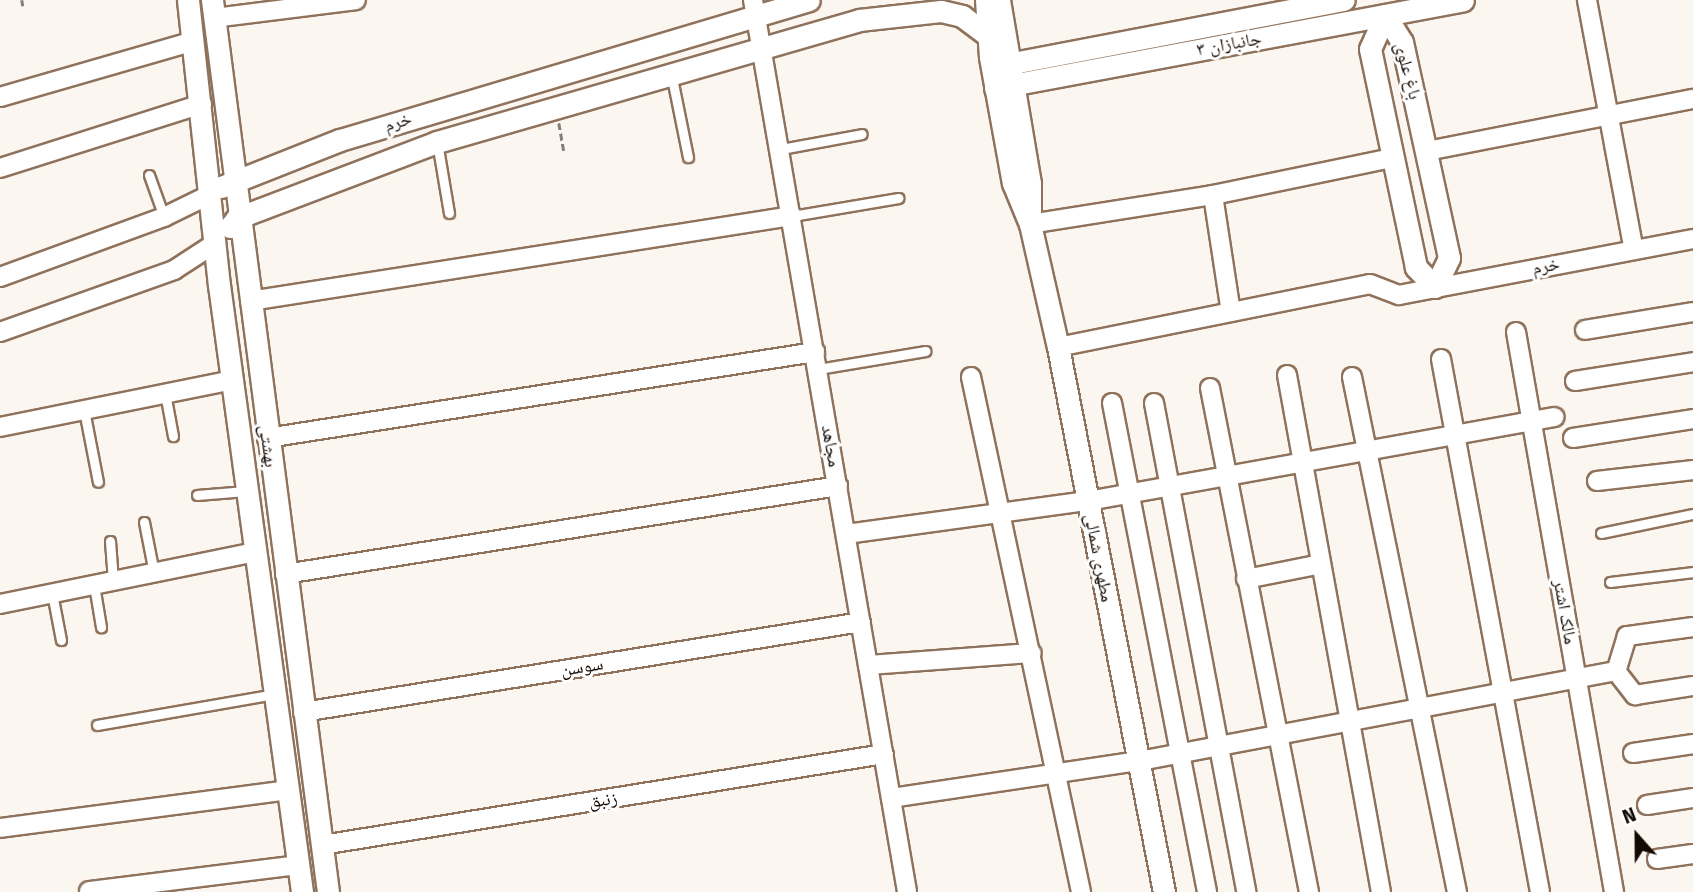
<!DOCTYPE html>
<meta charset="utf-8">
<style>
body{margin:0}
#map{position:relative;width:1693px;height:892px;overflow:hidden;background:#fcf6f1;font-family:"Fira Sans","Noto Naskh Arabic",sans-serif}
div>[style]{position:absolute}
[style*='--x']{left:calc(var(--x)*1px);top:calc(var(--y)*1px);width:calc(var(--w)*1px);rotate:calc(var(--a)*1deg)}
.path>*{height:2.5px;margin-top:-1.25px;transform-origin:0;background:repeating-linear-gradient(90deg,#857d77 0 7px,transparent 0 10.5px)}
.roads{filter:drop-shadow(2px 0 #8f725b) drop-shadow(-2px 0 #8f725b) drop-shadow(0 2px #8f725b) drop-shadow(0 -2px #8f725b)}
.service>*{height:9px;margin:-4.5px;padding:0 4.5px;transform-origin:4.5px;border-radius:4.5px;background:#fff}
.minor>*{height:18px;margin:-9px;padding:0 9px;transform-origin:9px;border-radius:9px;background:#fff}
.tertiary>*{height:21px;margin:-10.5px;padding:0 10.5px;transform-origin:10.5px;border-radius:10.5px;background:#fff}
span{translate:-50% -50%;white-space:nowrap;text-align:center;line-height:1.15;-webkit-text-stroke:6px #fff;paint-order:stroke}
.street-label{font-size:18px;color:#140a03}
.north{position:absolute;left:1602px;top:801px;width:70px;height:70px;-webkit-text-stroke:5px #fff;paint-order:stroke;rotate:339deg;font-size:19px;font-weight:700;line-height:28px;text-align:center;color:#140a03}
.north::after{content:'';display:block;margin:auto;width:24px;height:32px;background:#140a03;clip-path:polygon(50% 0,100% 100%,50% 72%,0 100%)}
</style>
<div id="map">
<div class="path">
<i style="--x:22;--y:0;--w:6;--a:81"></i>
<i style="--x:559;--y:123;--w:28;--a:80"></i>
</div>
<div class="roads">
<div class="service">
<i style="--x:671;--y:73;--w:86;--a:78.6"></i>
<i style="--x:437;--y:142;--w:72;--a:80.4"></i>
<i style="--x:781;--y:149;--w:82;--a:-10.5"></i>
<i style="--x:149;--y:175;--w:45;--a:70.3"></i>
<i style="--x:792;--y:216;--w:108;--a:-9.6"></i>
<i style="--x:818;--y:369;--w:109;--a:-9.5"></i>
<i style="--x:165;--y:393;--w:44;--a:79.5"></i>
<i style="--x:84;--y:410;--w:73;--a:79"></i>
<i style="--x:197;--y:495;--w:49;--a:-4.7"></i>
<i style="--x:144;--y:522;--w:52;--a:78.9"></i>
<i style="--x:1601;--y:533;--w:94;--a:-11.7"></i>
<i style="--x:110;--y:541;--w:40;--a:85.7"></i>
<i style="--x:1610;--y:582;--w:84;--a:-6.9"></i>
<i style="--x:94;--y:585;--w:43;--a:80.5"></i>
<i style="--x:52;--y:593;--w:48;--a:79.2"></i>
<i style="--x:97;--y:725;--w:181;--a:-9.9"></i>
</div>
<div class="minor">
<i style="--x:753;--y:0;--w:905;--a:80.2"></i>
<i style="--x:1587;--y:0;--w:254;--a:79.4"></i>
<i style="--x:214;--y:18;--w:143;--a:-7.2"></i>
<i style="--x:0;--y:97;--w:202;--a:-16.1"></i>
<i style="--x:1427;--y:151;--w:271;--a:-11.1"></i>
<i style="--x:0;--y:168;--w:212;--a:-17.6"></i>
<i style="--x:1213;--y:195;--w:118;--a:81.3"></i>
<i style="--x:1030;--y:224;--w:185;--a:-9"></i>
<i style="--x:1213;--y:195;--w:182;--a:-11.7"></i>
<i style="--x:0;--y:277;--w:175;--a:-20.1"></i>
<i style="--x:164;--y:217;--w:50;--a:-26.1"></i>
<i style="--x:250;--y:301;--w:549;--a:-8.91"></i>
<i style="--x:1585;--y:330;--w:109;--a:-9.5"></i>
<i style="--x:0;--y:332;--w:185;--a:-19.6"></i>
<i style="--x:174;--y:270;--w:48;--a:-33"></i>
<i style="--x:1516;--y:332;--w:569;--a:80.07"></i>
<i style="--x:1058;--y:347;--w:318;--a:-11.4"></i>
<i style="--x:1370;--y:284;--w:31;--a:21"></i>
<i style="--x:1399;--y:295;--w:299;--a:-10.8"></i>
<i style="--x:1441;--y:359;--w:542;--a:79.48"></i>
<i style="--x:1287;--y:375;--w:525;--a:79.7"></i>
<i style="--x:971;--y:377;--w:527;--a:77.94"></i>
<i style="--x:1352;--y:377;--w:526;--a:78.48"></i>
<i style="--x:1575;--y:381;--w:120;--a:-9.1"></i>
<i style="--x:1210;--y:388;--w:514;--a:78.89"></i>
<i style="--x:1112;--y:403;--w:498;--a:79"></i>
<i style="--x:1154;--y:403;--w:498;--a:79.3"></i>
<i style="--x:0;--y:427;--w:238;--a:-11.4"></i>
<i style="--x:267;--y:438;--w:555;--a:-8.92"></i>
<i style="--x:1573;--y:438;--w:121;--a:-9"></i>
<i style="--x:1597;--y:481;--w:97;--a:-6.5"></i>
<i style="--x:846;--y:534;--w:244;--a:-7.8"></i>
<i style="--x:1088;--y:501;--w:474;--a:-10.2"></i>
<i style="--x:285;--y:574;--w:560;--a:-9.04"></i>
<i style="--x:1246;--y:579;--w:76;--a:-11.3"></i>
<i style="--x:0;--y:604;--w:260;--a:-11.5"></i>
<i style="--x:1693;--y:627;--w:67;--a:172.2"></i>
<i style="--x:1627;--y:636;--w:37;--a:107"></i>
<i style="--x:1616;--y:671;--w:31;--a:52"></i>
<i style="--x:1635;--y:695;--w:59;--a:-8.8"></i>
<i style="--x:868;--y:665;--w:164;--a:-4.2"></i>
<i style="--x:303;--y:712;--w:565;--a:-9.16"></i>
<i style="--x:1633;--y:753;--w:61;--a:-8.5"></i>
<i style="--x:891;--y:798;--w:252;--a:-8.5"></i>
<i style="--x:1140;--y:761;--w:484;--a:-10.7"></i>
<i style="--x:1647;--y:805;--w:47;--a:-8.7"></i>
<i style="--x:0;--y:828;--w:290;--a:-7.5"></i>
<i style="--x:322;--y:845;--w:569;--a:-9.2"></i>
<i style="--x:1657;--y:859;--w:36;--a:-8"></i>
<i style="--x:89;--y:891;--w:211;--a:-7.1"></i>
</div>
<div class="tertiary">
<i style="--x:188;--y:0;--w:287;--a:83.8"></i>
<i style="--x:219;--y:285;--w:613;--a:82.21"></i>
<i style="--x:212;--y:0;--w:900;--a:82.59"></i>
<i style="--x:986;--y:0;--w:57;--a:86"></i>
<i style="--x:990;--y:57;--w:128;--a:79.7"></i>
<i style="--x:1013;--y:183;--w:44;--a:67.5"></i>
<i style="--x:1030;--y:224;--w:126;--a:77.2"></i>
<i style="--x:1058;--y:347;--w:555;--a:78.99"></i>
<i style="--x:999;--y:0;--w:186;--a:80.4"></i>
<i style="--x:1030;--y:183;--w:29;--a:90"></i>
<i style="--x:1385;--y:15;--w:32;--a:58"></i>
<i style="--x:1402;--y:42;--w:221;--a:77.7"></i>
<i style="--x:1449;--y:258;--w:32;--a:116"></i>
<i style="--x:1435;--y:287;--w:28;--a:-134"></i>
<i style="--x:1416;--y:267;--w:223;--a:-101.9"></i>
<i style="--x:1370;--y:49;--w:37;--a:-66"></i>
<i style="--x:992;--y:67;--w:358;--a:-10.8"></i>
<i style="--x:995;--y:88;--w:476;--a:-10.6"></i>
<i style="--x:221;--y:187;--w:128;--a:-21.6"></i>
<i style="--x:340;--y:140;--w:489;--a:-16.6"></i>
<i style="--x:230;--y:227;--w:11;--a:-52"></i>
<i style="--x:237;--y:218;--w:214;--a:-20.8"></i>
<i style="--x:437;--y:142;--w:439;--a:-16.1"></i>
<i style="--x:859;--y:20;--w:82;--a:-6.3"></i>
<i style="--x:941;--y:11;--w:22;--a:13"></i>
<i style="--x:962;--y:16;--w:31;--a:37"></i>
</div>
</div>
<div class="street-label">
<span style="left:1229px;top:44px;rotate:-10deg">جانبازان ۳</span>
<span style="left:1408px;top:71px;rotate:75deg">باغ علوی</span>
<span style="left:398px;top:122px;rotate:-17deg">خرم</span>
<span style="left:1546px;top:266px;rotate:-10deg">خرم</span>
<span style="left:268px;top:446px;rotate:82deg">بهشتی</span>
<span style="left:831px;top:446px;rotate:80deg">مجاهد</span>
<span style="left:1099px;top:558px;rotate:79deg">مطهری شمالی</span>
<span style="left:1565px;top:612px;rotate:80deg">مالک اشتر</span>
<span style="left:582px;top:667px;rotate:-9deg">سوسن</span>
<span style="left:603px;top:800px;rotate:-9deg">زنبق</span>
</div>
<div class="north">N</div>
</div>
